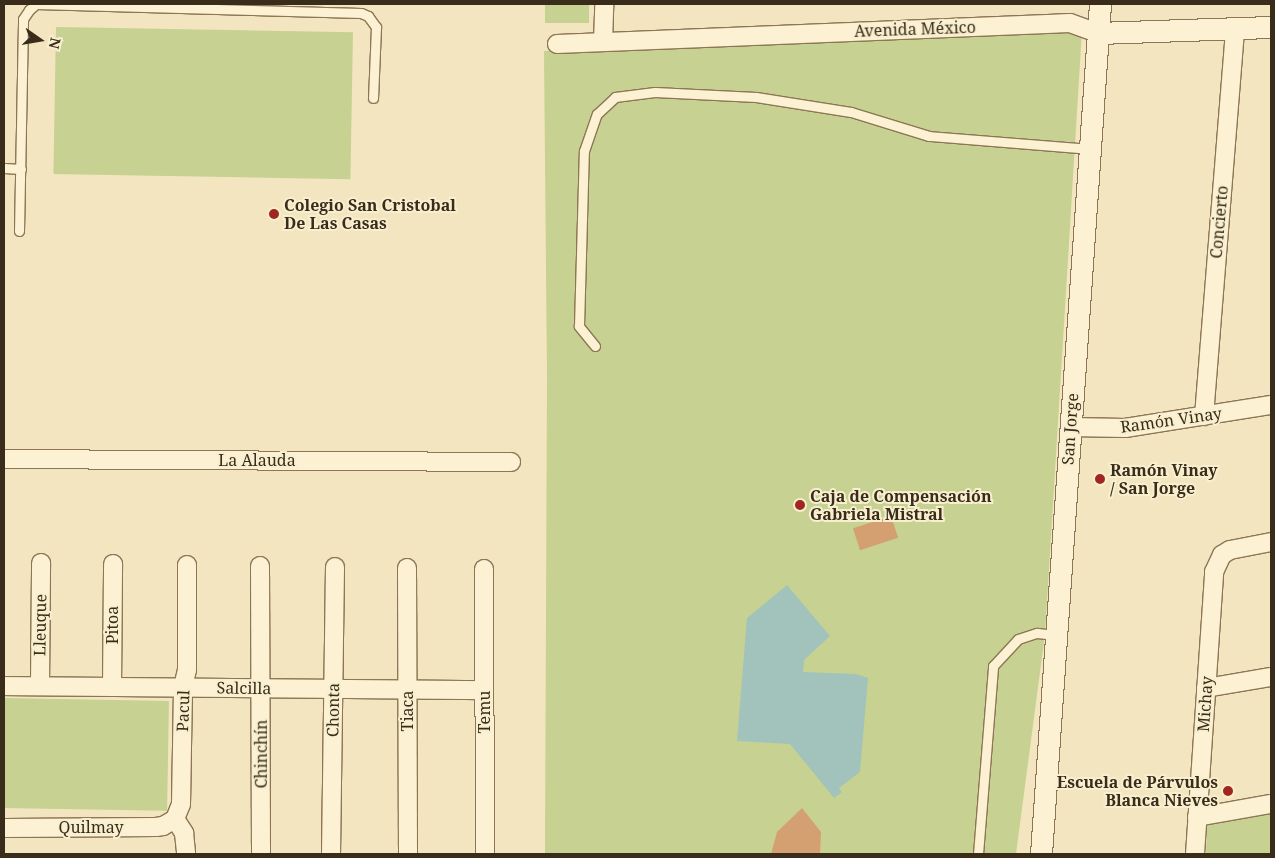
<!DOCTYPE html>
<meta charset="utf-8">
<style>
body{margin:0}
#map{position:relative;width:1275px;height:858px;overflow:hidden;background:#f2e5bf;font-family:"Noto Serif",serif}
div>[style]{position:absolute}
[style*='--x']{left:calc(var(--x)*1px);top:calc(var(--y)*1px);width:calc(var(--w)*1px);rotate:calc(var(--a)*1deg)}
.green>*{inset:0;background:#c6d192;transform-origin:0 0}
.water>*{inset:0;background:#a2c3bb}
.building>*{inset:0;background:#d4a071;transform-origin:0 0}
.roads{filter:drop-shadow(1px 0 #8c7655) drop-shadow(-1px 0 #8c7655) drop-shadow(0 1px #8c7655) drop-shadow(0 -1px #8c7655)}
.service>*{height:9px;margin:-4.5px;padding:0 4.5px;transform-origin:4.5px;border-radius:4.5px;background:#fcf2d3}
.minor>*{height:18px;margin:-9px;padding:0 9px;transform-origin:9px;border-radius:9px;background:#fcf2d3}
.tertiary>*{height:21px;margin:-10.5px;padding:0 10.5px;transform-origin:10.5px;border-radius:10.5px;background:#fcf2d3}
.dots>*{width:14px;height:14px;translate:-50% -50%;box-sizing:border-box;border:2px solid #f8efcf;border-radius:50%}
span{translate:-50% -50%;white-space:nowrap;text-align:center;line-height:1.15;-webkit-text-stroke:4px #f8efcf;paint-order:stroke}
.street-label{font-size:16px;color:#3a2c1b}
.poi-label{font-size:16px;color:#3a2c1b;font-weight:700}
.left{translate:0 -50%;text-align:left}
.right{translate:-100% -50%;text-align:right}
.frame{position:absolute;inset:0;border:5px solid #3a2c1b;pointer-events:none}
.north{position:absolute;left:15px;top:15px;width:50px;height:50px;-webkit-text-stroke:4px #f8efcf;paint-order:stroke;rotate:103deg;font-size:14px;font-weight:700;line-height:20px;text-align:center;color:#3a2c1b}
.north::after{content:'';display:block;margin:auto;width:18px;height:22px;background:#3a2c1b;clip-path:polygon(50% 0,100% 100%,50% 72%,0 100%)}
</style>
<div id="map">
<div class="green">
<i style="left:545px;top:4px;width:44px;height:19px"></i>
<i style="left:56px;top:27px;width:297px;height:147px;rotate:1deg"></i>
<i style="clip-path:polygon(1082px 30px,1045px 634px,1016px 854px,545px 854px,547px 376px,544px 51px)"></i>
<i style="left:4px;top:698px;width:165px;height:110px;rotate:1deg"></i>
<i style="clip-path:polygon(1271px 814px,1271px 854px,1206px 854px,1207px 824px)"></i>
</div>
<div class="water">
<i style="clip-path:polygon(787px 585px,830px 636px,804px 660px,803px 672px,856px 674px,868px 678px,860px 772px,839px 788px,842px 792px,834px 798px,790px 744px,737px 741px,747px 618px)"></i>
</div>
<div class="building">
<i style="left:891px;top:516px;width:23px;height:40px;rotate:72deg"></i>
<i style="clip-path:polygon(802px 808px,821px 832px,820px 854px,771px 854px,777px 832px)"></i>
</div>
<div class="roads">
<div class="service">
<i style="--x:4;--y:168;--w:17;--a:3"></i>
<i style="--x:19;--y:231;--w:212;--a:-88.9"></i>
<i style="--x:23;--y:19;--w:11;--a:-56"></i>
<i style="--x:29;--y:10;--w:9;--a:-41"></i>
<i style="--x:36;--y:4;--w:325;--a:1.6"></i>
<i style="--x:361;--y:13;--w:8;--a:23"></i>
<i style="--x:368;--y:16;--w:14;--a:54"></i>
<i style="--x:376;--y:27;--w:71;--a:92.4"></i>
<i style="--x:595;--y:346;--w:26;--a:-129"></i>
<i style="--x:579;--y:326;--w:175;--a:-88.4"></i>
<i style="--x:584;--y:151;--w:39;--a:-71"></i>
<i style="--x:597;--y:114;--w:25;--a:-43"></i>
<i style="--x:615;--y:97;--w:40;--a:-7.1"></i>
<i style="--x:655;--y:92;--w:101;--a:2.8"></i>
<i style="--x:756;--y:97;--w:96;--a:9"></i>
<i style="--x:851;--y:112;--w:82;--a:17.1"></i>
<i style="--x:929;--y:136;--w:161;--a:4.6"></i>
<i style="--x:978;--y:854;--w:189;--a:-85.4"></i>
<i style="--x:993;--y:666;--w:37;--a:-47"></i>
<i style="--x:1018;--y:639;--w:20;--a:-18"></i>
<i style="--x:1037;--y:633;--w:19;--a:6"></i>
</div>
<div class="minor">
<i style="--x:603;--y:42;--w:38;--a:-88"></i>
<i style="--x:557;--y:44;--w:513;--a:-2.34"></i>
<i style="--x:1070;--y:23;--w:30;--a:20"></i>
<i style="--x:1204;--y:416;--w:389;--a:-85.4"></i>
<i style="--x:1070;--y:427;--w:55;--a:1"></i>
<i style="--x:1125;--y:428;--w:148;--a:-9"></i>
<i style="--x:4;--y:459;--w:507;--a:0.34"></i>
<i style="--x:260;--y:566;--w:286;--a:89.8"></i>
<i style="--x:407;--y:568;--w:286;--a:89.8"></i>
<i style="--x:484;--y:569;--w:285;--a:89.8"></i>
<i style="--x:4;--y:686;--w:480;--a:0.5"></i>
<i style="--x:40;--y:686;--w:123;--a:-89.5"></i>
<i style="--x:112;--y:687;--w:123;--a:-89.5"></i>
<i style="--x:1206;--y:688;--w:66;--a:-9.6"></i>
<i style="--x:1197;--y:817;--w:75;--a:-10"></i>
<i style="--x:175;--y:819;--w:17;--a:57"></i>
<i style="--x:184;--y:833;--w:20;--a:84"></i>
<i style="--x:4;--y:828;--w:152;--a:-0.4"></i>
<i style="--x:156;--y:827;--w:7;--a:-8"></i>
<i style="--x:163;--y:826;--w:14;--a:-30"></i>
<i style="--x:175;--y:819;--w:16;--a:-68"></i>
<i style="--x:181;--y:804;--w:117;--a:-89"></i>
<i style="--x:183;--y:687;--w:17;--a:-77"></i>
<i style="--x:187;--y:670;--w:105;--a:-90"></i>
<i style="--x:331;--y:854;--w:287;--a:-89.2"></i>
<i style="--x:1195;--y:854;--w:283;--a:-86.1"></i>
<i style="--x:1214;--y:572;--w:19;--a:-65"></i>
<i style="--x:1222;--y:555;--w:9;--a:-32"></i>
<i style="--x:1230;--y:550;--w:42;--a:-11"></i>
</div>
<div class="tertiary">
<i style="--x:1098;--y:33;--w:173;--a:-2"></i>
<i style="--x:1041;--y:854;--w:852;--a:-86.03"></i>
</div>
</div>
<div class="dots">
<i style="left:274px;top:214px;background:#a12620"></i>
<i style="left:1100px;top:479px;background:#a12620"></i>
<i style="left:800px;top:505px;background:#a12620"></i>
<i style="left:1228px;top:791px;background:#a12620"></i>
</div>
<div class="street-label">
<span style="left:915px;top:29px;rotate:-2deg">Avenida México</span>
<span style="left:1219px;top:222px;rotate:-85deg">Concierto</span>
<span style="left:1171px;top:420px;rotate:-8deg">Ramón Vinay</span>
<span style="left:1070px;top:429px;rotate:-86deg">San Jorge</span>
<span style="left:257px;top:460px">La Alauda</span>
<span style="left:40px;top:625px;rotate:-89deg">Lleuque</span>
<span style="left:112px;top:625px;rotate:-90deg">Pitoa</span>
<span style="left:244px;top:688px;rotate:1deg">Salcilla</span>
<span style="left:1205px;top:704px;rotate:-86deg">Michay</span>
<span style="left:333px;top:710px;rotate:-89deg">Chonta</span>
<span style="left:183px;top:711px;rotate:-88deg">Pacul</span>
<span style="left:407px;top:711px;rotate:-90deg">Tiaca</span>
<span style="left:484px;top:712px;rotate:-90deg">Temu</span>
<span style="left:261px;top:754px;rotate:-90deg">Chinchín</span>
<span style="left:91px;top:827px">Quilmay</span>
</div>
<div class="poi-label">
<span class="left" style="left:284px;top:214px">Colegio San Cristobal<br>De Las Casas</span>
<span class="left" style="left:1110px;top:479px">Ramón Vinay<br>/ San Jorge</span>
<span class="left" style="left:810px;top:505px">Caja de Compensación<br>Gabriela Mistral</span>
<span class="right" style="left:1218px;top:791px">Escuela de Párvulos<br>Blanca Nieves</span>
</div>
<div class="frame"></div>
<div class="north">N</div>
</div>
